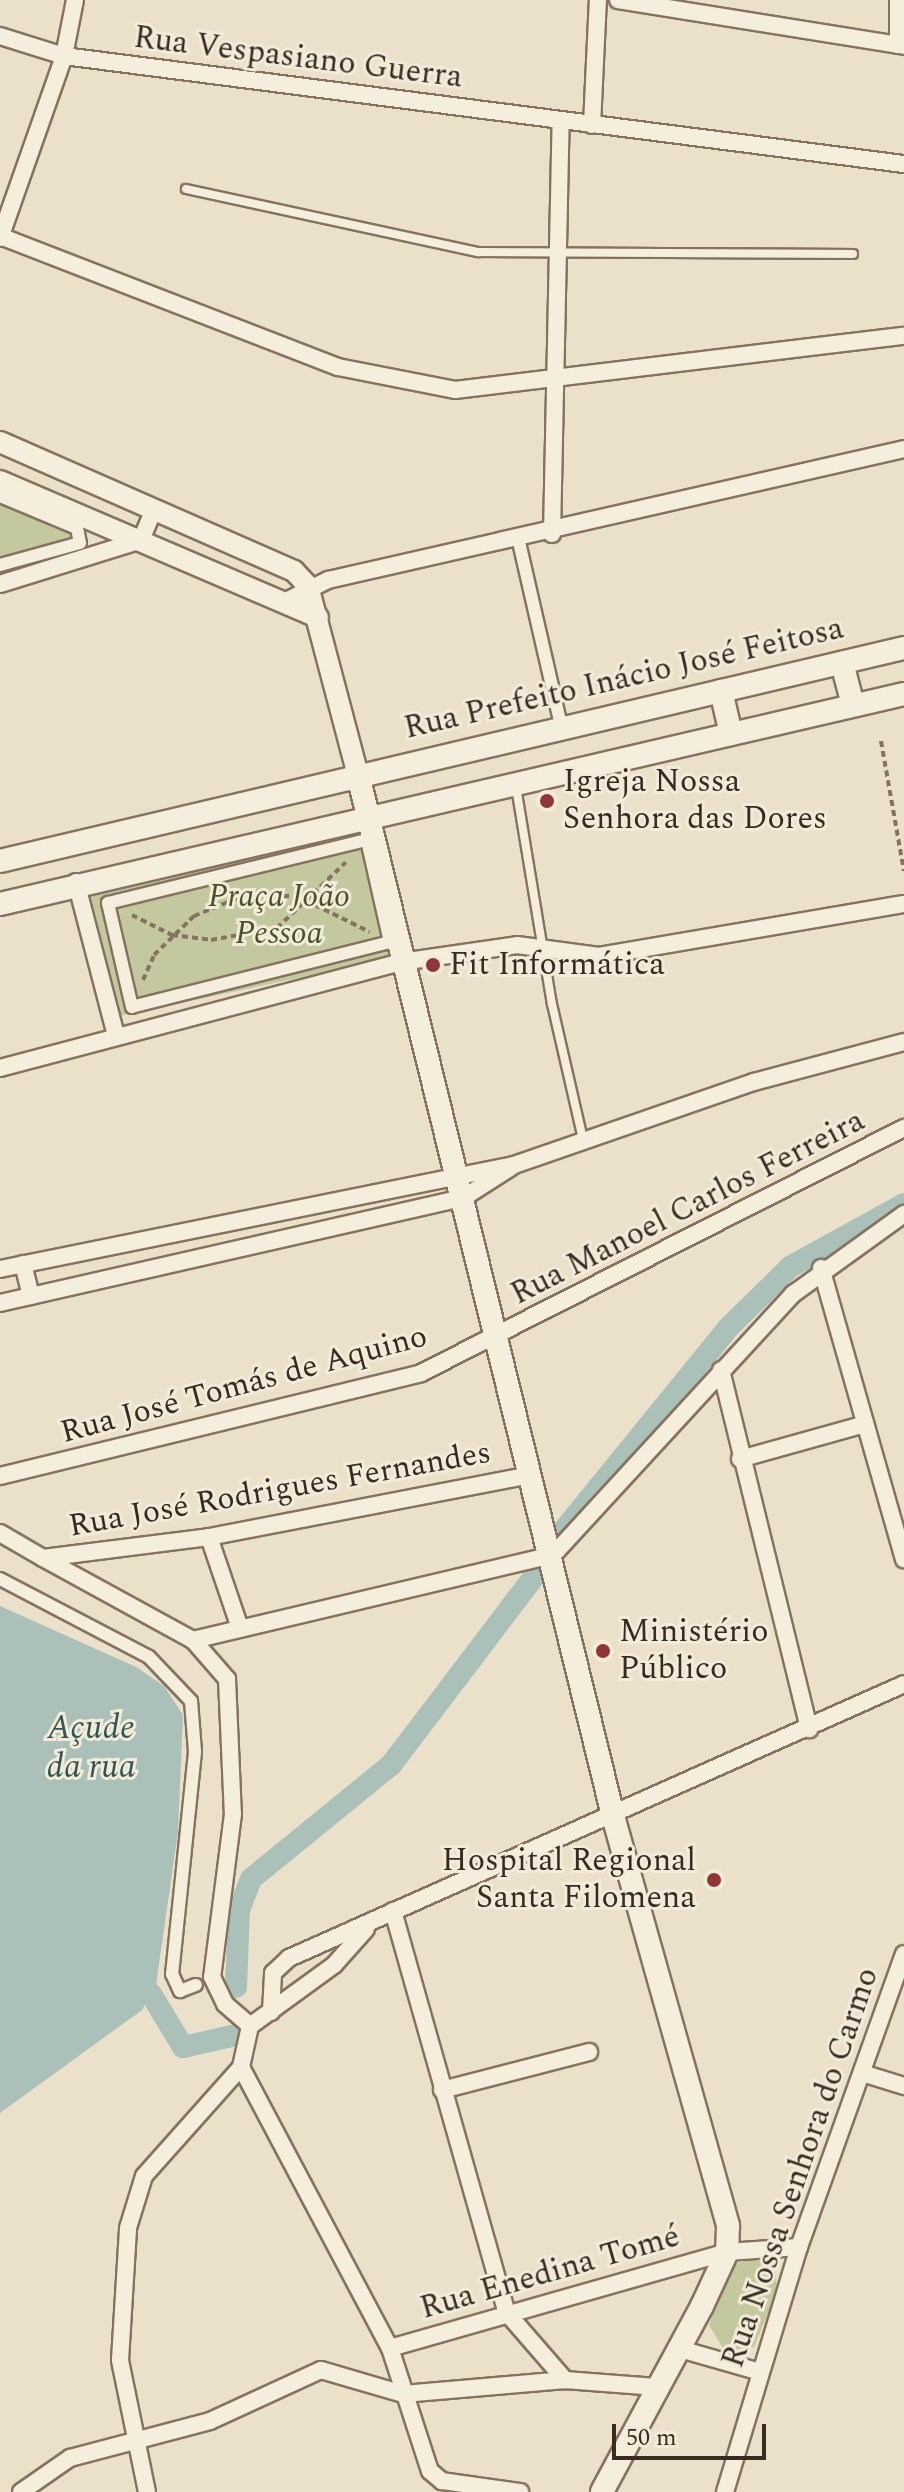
<!DOCTYPE html>
<meta charset="utf-8">
<style>
body{margin:0}
#map{position:relative;width:904px;height:2492px;overflow:hidden;background:#ebe0ca;font-family:Spectral,serif}
div>[style]{position:absolute}
[style*='--x']{left:calc(var(--x)*1px);top:calc(var(--y)*1px);width:calc(var(--w)*1px);rotate:calc(var(--a)*1deg)}
.green>*{inset:0;background:#c4c89f;transform-origin:0 0}
.water>*{inset:0;background:#aac0b9}
.canal>*{height:22px;margin:-11px;padding:0 11px;transform-origin:11px;border-radius:11px;background:#aac0b9}
.path>*{height:4px;margin-top:-2px;transform-origin:0;background:repeating-linear-gradient(90deg,#857360 0 6px,transparent 0 10px)}
.roads{filter:drop-shadow(2px 0 #857360) drop-shadow(-2px 0 #857360) drop-shadow(0 2px #857360) drop-shadow(0 -2px #857360)}
.service>*{height:8px;margin:-4px;padding:0 4px;transform-origin:4px;border-radius:4px;background:#f6eedd}
.pedestrian>*{height:12px;margin:-6px;padding:0 6px;transform-origin:6px;border-radius:6px;background:#f6eedd}
.minor>*{height:16px;margin:-8px;padding:0 8px;transform-origin:8px;border-radius:8px;background:#f6eedd}
.tertiary>*{height:20px;margin:-10px;padding:0 10px;transform-origin:10px;border-radius:10px;background:#f6eedd}
.secondary>*{height:22px;margin:-11px;padding:0 11px;transform-origin:11px;border-radius:11px;background:#f6eedd}
.dots>*{width:22px;height:22px;translate:-50% -50%;box-sizing:border-box;border:4px solid #f3ebd9;border-radius:50%}
span{translate:-50% -50%;white-space:nowrap;text-align:center;line-height:1.15;-webkit-text-stroke:6px #f3ebd9;paint-order:stroke}
.street-label{font-size:32px;color:#382c22}
.poi-label{font-size:32px;color:#382c22}
.left{translate:0 -50%;text-align:left}
.right{translate:-100% -50%;text-align:right}
.park-label{font-size:32px;color:#49522b;font-style:italic}
.water-label{font-size:34px;color:#335653;font-style:italic}
.scale{position:absolute;left:612px;top:2424px;width:154px;height:36px;box-sizing:border-box;border:4px solid #382c22;border-top:0;padding-left:10px;font-size:24px;line-height:28px;white-space:nowrap;color:#382c22;-webkit-text-stroke:6px #f3ebd9;paint-order:stroke}
</style>
<div id="map">
<div class="green">
<i style="clip-path:polygon(0 496px,77px 528px,80px 543px,0 565px)"></i>
<i style="left:364px;top:827px;width:134px;height:287px;rotate:78deg"></i>
<i style="clip-path:polygon(758px 2256px,776px 2273px,777px 2292px,754px 2347px,725px 2352px,709px 2325px,732px 2265px)"></i>
</div>
<div class="water">
<i style="clip-path:polygon(0 1606px,136px 1667px,164px 1686px,183px 1715px,178px 1832px,156px 1985px,142px 2010px,0 2113px)"></i>
</div>
<div class="canal">
<i style="--x:564;--y:1530;--w:260;--a:-50.9"></i>
<i style="--x:728;--y:1328;--w:87;--a:-44.5"></i>
<i style="--x:790;--y:1267;--w:130;--a:-28.9"></i>
<i style="--x:236;--y:1987;--w:77;--a:-87.8"></i>
<i style="--x:239;--y:1910;--w:33;--a:-69"></i>
<i style="--x:251;--y:1879;--w:181;--a:-39.2"></i>
<i style="--x:391;--y:1765;--w:240;--a:-52.8"></i>
<i style="--x:151;--y:1994;--w:62;--a:58.9"></i>
<i style="--x:183;--y:2047;--w:50;--a:-12.7"></i>
</div>
<div class="path">
<i style="--x:881;--y:741;--w:132;--a:80"></i>
<i style="--x:132;--y:915;--w:45;--a:26.6"></i>
<i style="--x:172;--y:935;--w:39;--a:7"></i>
<i style="--x:211;--y:940;--w:67;--a:-10.3"></i>
<i style="--x:277;--y:928;--w:95;--a:-43.7"></i>
<i style="--x:143;--y:980;--w:27;--a:-66"></i>
<i style="--x:154;--y:955;--w:56;--a:-44.3"></i>
<i style="--x:194;--y:916;--w:53;--a:-22.2"></i>
<i style="--x:243;--y:896;--w:54;--a:0"></i>
<i style="--x:297;--y:896;--w:81;--a:26.3"></i>
</div>
<div class="roads">
<div class="service">
<i style="--x:186;--y:189;--w:299;--a:12.2"></i>
<i style="--x:478;--y:252;--w:375;--a:0.3"></i>
<i style="--x:516;--y:787;--w:220;--a:80.6"></i>
<i style="--x:552;--y:1004;--w:139;--a:77.1"></i>
</div>
<div class="pedestrian">
<i style="--x:0;--y:496;--w:83;--a:22.6"></i>
<i style="--x:77;--y:528;--w:15;--a:79"></i>
<i style="--x:80;--y:543;--w:83;--a:164.6"></i>
<i style="--x:519;--y:542;--w:189;--a:77.1"></i>
<i style="--x:367;--y:840;--w:105;--a:77.3"></i>
<i style="--x:390;--y:942;--w:266;--a:165.9"></i>
<i style="--x:132;--y:1007;--w:107;--a:-103"></i>
<i style="--x:108;--y:903;--w:267;--a:-13.7"></i>
<i style="--x:0;--y:1579;--w:168;--a:27.6"></i>
<i style="--x:149;--y:1657;--w:61;--a:46.3"></i>
<i style="--x:191;--y:1701;--w:51;--a:85.5"></i>
<i style="--x:195;--y:1752;--w:223;--a:95.9"></i>
<i style="--x:172;--y:1974;--w:19;--a:65"></i>
<i style="--x:180;--y:1991;--w:17;--a:-21"></i>
</div>
<div class="minor">
<i style="--x:618;--y:0;--w:290;--a:9.1"></i>
<i style="--x:0;--y:36;--w:67;--a:17.4"></i>
<i style="--x:64;--y:56;--w:847;--a:7.33"></i>
<i style="--x:898;--y:45;--w:45;--a:-90"></i>
<i style="--x:592;--y:125;--w:125;--a:-87.3"></i>
<i style="--x:0;--y:236;--w:362;--a:21.2"></i>
<i style="--x:338;--y:367;--w:119;--a:11.1"></i>
<i style="--x:455;--y:390;--w:452;--a:-6.9"></i>
<i style="--x:0;--y:238;--w:193;--a:-70.6"></i>
<i style="--x:64;--y:56;--w:57;--a:-78.9"></i>
<i style="--x:552;--y:534;--w:414;--a:-88.8"></i>
<i style="--x:0;--y:584;--w:148;--a:-17.3"></i>
<i style="--x:141;--y:540;--w:34;--a:-67"></i>
<i style="--x:286;--y:601;--w:47;--a:-26.6"></i>
<i style="--x:328;--y:580;--w:591;--a:-12.81"></i>
<i style="--x:76;--y:882;--w:159;--a:75.4"></i>
<i style="--x:0;--y:1068;--w:415;--a:-14.8"></i>
<i style="--x:401;--y:962;--w:117;--a:-8.3"></i>
<i style="--x:517;--y:945;--w:83;--a:7.6"></i>
<i style="--x:599;--y:956;--w:309;--a:-9.7"></i>
<i style="--x:23;--y:1264;--w:33;--a:76"></i>
<i style="--x:821;--y:1268;--w:303;--a:74.1"></i>
<i style="--x:0;--y:1269;--w:524;--a:-11.44"></i>
<i style="--x:514;--y:1165;--w:254;--a:-19.1"></i>
<i style="--x:754;--y:1082;--w:155;--a:-14.9"></i>
<i style="--x:0;--y:1303;--w:475;--a:-12.8"></i>
<i style="--x:463;--y:1198;--w:56;--a:-32.6"></i>
<i style="--x:721;--y:1370;--w:370;--a:76.2"></i>
<i style="--x:740;--y:1459;--w:130;--a:-15.6"></i>
<i style="--x:0;--y:1476;--w:433;--a:-13.7"></i>
<i style="--x:421;--y:1373;--w:542;--a:-26.9"></i>
<i style="--x:0;--y:1533;--w:50;--a:30.2"></i>
<i style="--x:43;--y:1558;--w:167;--a:-7.2"></i>
<i style="--x:209;--y:1537;--w:324;--a:-10.9"></i>
<i style="--x:209;--y:1537;--w:96;--a:71.2"></i>
<i style="--x:43;--y:1558;--w:171;--a:28.7"></i>
<i style="--x:193;--y:1640;--w:52;--a:48.9"></i>
<i style="--x:227;--y:1679;--w:135;--a:87.5"></i>
<i style="--x:233;--y:1814;--w:164;--a:97.3"></i>
<i style="--x:212;--y:1977;--w:30;--a:64"></i>
<i style="--x:225;--y:2004;--w:33;--a:41"></i>
<i style="--x:193;--y:1640;--w:370;--a:-13.3"></i>
<i style="--x:553;--y:1555;--w:355;--a:-47.4"></i>
<i style="--x:793;--y:1294;--w:137;--a:-35.8"></i>
<i style="--x:393;--y:1911;--w:418;--a:74.2"></i>
<i style="--x:507;--y:2313;--w:89;--a:49.1"></i>
<i style="--x:271;--y:2012;--w:39;--a:-87"></i>
<i style="--x:273;--y:1973;--w:22;--a:-43"></i>
<i style="--x:289;--y:1958;--w:673;--a:-24.01"></i>
<i style="--x:241;--y:2067;--w:318;--a:62.1"></i>
<i style="--x:390;--y:2348;--w:129;--a:72"></i>
<i style="--x:430;--y:2471;--w:16;--a:40"></i>
<i style="--x:442;--y:2481;--w:79;--a:8"></i>
<i style="--x:862;--y:2073;--w:44;--a:17.2"></i>
<i style="--x:442;--y:2090;--w:152;--a:-14.5"></i>
<i style="--x:390;--y:2348;--w:350;--a:-15.9"></i>
<i style="--x:727;--y:2252;--w:72;--a:-4"></i>
<i style="--x:680;--y:2349;--w:83;--a:16"></i>
<i style="--x:21;--y:2492;--w:60;--a:-34.8"></i>
<i style="--x:70;--y:2458;--w:145;--a:-14.8"></i>
<i style="--x:210;--y:2421;--w:122;--a:-24.7"></i>
<i style="--x:321;--y:2370;--w:85;--a:16.3"></i>
<i style="--x:403;--y:2394;--w:163;--a:-4.9"></i>
<i style="--x:565;--y:2380;--w:92;--a:4.4"></i>
<i style="--x:147;--y:2492;--w:135;--a:-101.6"></i>
<i style="--x:120;--y:2360;--w:132;--a:-86.5"></i>
<i style="--x:128;--y:2228;--w:54;--a:-72.9"></i>
<i style="--x:144;--y:2176;--w:146;--a:-48.3"></i>
<i style="--x:241;--y:2067;--w:42;--a:-77.6"></i>
<i style="--x:250;--y:2026;--w:104;--a:-36"></i>
<i style="--x:334;--y:1965;--w:48;--a:-48.4"></i>
<i style="--x:725;--y:2492;--w:256;--a:-73.2"></i>
<i style="--x:799;--y:2247;--w:311;--a:-70.3"></i>
</div>
<div class="tertiary">
<i style="--x:0;--y:442;--w:321;--a:23.7"></i>
<i style="--x:294;--y:571;--w:21;--a:47"></i>
<i style="--x:308;--y:586;--w:191;--a:75.2"></i>
<i style="--x:0;--y:481;--w:346;--a:23.2"></i>
</div>
<div class="secondary">
<i style="--x:842;--y:663;--w:43;--a:75.3"></i>
<i style="--x:721;--y:691;--w:44;--a:76.9"></i>
<i style="--x:357;--y:771;--w:1076;--a:76.23"></i>
<i style="--x:613;--y:1816;--w:426;--a:74.3"></i>
<i style="--x:728;--y:2226;--w:26;--a:92"></i>
<i style="--x:727;--y:2252;--w:60;--a:114.8"></i>
<i style="--x:702;--y:2306;--w:211;--a:118.3"></i>
<i style="--x:0;--y:861;--w:929;--a:-13.26"></i>
<i style="--x:0;--y:904;--w:928;--a:-13.08"></i>
</div>
</div>
<div class="dots">
<i style="left:547px;top:801px;background:#8e3639"></i>
<i style="left:433px;top:965px;background:#8e3639"></i>
<i style="left:603px;top:1651px;background:#8e3639"></i>
<i style="left:714px;top:1880px;background:#8e3639"></i>
</div>
<div class="street-label">
<span style="left:298px;top:58px;rotate:7deg">Rua Vespasiano Guerra</span>
<span style="left:624px;top:679px;rotate:-13deg">Rua Prefeito Inácio José Feitosa</span>
<span style="left:688px;top:1208px;rotate:-27deg">Rua Manoel Carlos Ferreira</span>
<span style="left:244px;top:1385px;rotate:-15deg">Rua José Tomás de Aquino</span>
<span style="left:280px;top:1490px;rotate:-10deg">Rua José Rodrigues Fernandes</span>
<span style="left:801px;top:2168px;rotate:-71deg">Rua Nossa Senhora do Carmo</span>
<span style="left:550px;top:2273px;rotate:-16deg">Rua Enedina Tomé</span>
</div>
<div class="poi-label">
<span class="left" style="left:563px;top:801px">Igreja Nossa<br>Senhora das Dores</span>
<span class="left" style="left:449px;top:965px">Fit Informática</span>
<span class="left" style="left:619px;top:1651px">Ministério<br>Público</span>
<span class="right" style="left:696px;top:1880px">Hospital Regional<br>Santa Filomena</span>
</div>
<div class="park-label">
<span style="left:279px;top:916px">Praça João<br>Pessoa</span>
</div>
<div class="water-label">
<span style="left:91px;top:1748px">Açude<br>da rua</span>
</div>
<div class="scale">50 m</div>
</div>
